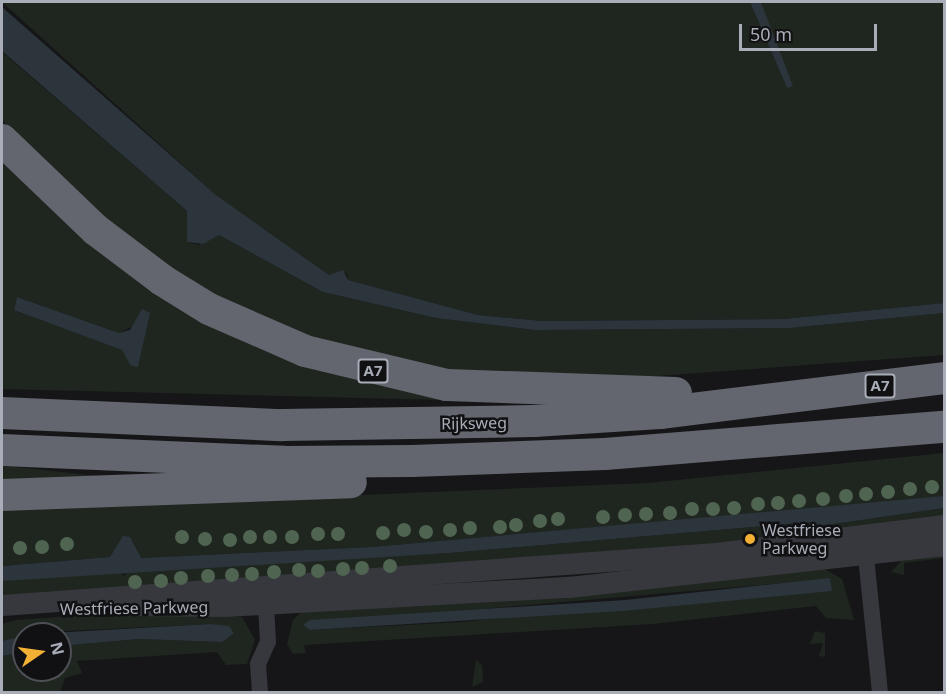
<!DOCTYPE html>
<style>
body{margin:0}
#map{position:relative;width:946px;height:694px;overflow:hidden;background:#161618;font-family:"Noto Sans",sans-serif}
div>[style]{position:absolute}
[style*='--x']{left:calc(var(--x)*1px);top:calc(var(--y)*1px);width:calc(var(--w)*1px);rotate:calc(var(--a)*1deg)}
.green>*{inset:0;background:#1e261f}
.water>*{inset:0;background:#2c353c}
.minor>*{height:16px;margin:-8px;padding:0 8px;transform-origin:8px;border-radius:8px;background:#37383d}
.tertiary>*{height:21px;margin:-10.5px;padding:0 10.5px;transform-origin:10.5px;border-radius:10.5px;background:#37383d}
.motorway>*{height:32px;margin:-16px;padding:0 16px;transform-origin:16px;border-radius:16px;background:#63666e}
.trees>*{width:14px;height:14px;margin:-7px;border-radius:50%;background:#506452}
.dots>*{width:16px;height:16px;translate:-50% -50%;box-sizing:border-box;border:3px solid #111113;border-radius:50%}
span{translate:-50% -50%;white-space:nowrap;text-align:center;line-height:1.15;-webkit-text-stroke:5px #111113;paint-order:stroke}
.shield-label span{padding:2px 4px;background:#111113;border:2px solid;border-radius:4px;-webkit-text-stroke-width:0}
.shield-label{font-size:15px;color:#a8adb8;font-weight:700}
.street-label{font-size:16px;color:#a8adb8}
.poi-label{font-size:16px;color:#a8adb8}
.left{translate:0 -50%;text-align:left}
.frame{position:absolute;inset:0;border:3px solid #a8adb8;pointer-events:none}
.north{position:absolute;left:12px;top:622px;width:60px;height:60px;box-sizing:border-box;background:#111113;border:2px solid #4d4f55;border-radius:50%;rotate:77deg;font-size:16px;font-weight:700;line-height:24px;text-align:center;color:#a8adb8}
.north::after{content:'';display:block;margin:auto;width:21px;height:27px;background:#f2b134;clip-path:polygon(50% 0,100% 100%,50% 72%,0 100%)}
.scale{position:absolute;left:739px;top:24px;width:138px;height:27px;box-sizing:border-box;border:3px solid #a8adb8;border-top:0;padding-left:8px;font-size:18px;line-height:21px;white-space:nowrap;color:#a8adb8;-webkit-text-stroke:4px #111113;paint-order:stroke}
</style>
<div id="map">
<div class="green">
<i style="clip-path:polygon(2px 2px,750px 2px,787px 88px,761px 2px,944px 2px,944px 303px,783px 319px,542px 321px,478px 315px,348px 280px,347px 273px,329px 275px,216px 195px)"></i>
<i style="clip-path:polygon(2px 52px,187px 211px,187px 242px,199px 245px,219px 235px,323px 292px,436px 318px,535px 330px,790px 328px,944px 313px,944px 355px,643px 377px,436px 370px,317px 342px,231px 304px,148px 255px,52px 172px,2px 120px)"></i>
<i style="clip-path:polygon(evenodd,2px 150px,29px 178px,323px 371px,442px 400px,2px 389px,2px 150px,17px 297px,119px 333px,148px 319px,138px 367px,131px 366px,123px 350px,14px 310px,17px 297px)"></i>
<i style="clip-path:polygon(944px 453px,944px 496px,931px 498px,372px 547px,141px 558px,123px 542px,110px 557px,2px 566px,2px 510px,648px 483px)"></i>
<i style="clip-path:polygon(2px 467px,16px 467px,99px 476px,2px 486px)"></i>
<i style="clip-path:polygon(944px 508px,944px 520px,821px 536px,2px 600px,2px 581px,51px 575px,122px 571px,123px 577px,129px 570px,449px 553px,811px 522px,820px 526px)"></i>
<i style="clip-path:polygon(944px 552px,944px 558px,904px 563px,904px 575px,891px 572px,903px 559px)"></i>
<i style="clip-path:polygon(evenodd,821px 567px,842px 579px,854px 620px,826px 618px,816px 606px,653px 624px,304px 645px,306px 653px,293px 654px,287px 644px,293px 620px,306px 608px,821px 567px,830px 579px,831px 582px,463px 622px,310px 630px,306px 624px,830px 579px)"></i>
<i style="clip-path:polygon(162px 610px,242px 617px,255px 640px,247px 664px,226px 665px,217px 652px,77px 661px,82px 673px,65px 678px,60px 692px,2px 692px,2px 656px,24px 652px,24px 670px,60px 670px,60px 646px,139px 639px,222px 642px,233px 630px,210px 624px,66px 631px,2px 641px,2px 624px,16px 620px)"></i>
<i style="clip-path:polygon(815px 631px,825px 633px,825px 657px,819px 656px,823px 643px,810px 644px)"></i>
<i style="clip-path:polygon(476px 660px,482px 665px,483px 682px,472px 687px)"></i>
</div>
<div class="water">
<i style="clip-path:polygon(750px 2px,761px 2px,793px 86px,787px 88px)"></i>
<i style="clip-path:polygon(2px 7px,216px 195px,329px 275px,343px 270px,348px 280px,478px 315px,542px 321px,783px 319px,944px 303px,944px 313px,790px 328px,535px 330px,436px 318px,323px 292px,219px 235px,203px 244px,187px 242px,187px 211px,2px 51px)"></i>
<i style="clip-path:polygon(17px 297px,119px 333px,130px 330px,142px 309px,150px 313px,138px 367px,131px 366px,122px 350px,14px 310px)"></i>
<i style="clip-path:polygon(944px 496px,944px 508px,820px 526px,811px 522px,449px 553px,2px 581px,2px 566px,110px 557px,123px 536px,130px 537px,141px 558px,372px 547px)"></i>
<i style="clip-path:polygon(830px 578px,832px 591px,623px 611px,310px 630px,303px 625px,310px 620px,625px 600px)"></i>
<i style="clip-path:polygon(210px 624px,229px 626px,234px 633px,222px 642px,139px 639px,60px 646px,60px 634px,34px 634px)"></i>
<i style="clip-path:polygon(24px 636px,24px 652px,2px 656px,2px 641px)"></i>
</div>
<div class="minor">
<i style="--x:866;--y:557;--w:136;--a:84.1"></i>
<i style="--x:260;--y:692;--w:28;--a:-94"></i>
<i style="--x:258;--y:664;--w:24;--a:-66"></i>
<i style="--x:268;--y:642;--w:39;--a:-93"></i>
</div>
<div class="tertiary">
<i style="--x:2;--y:605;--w:716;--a:-4.17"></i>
<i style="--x:716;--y:553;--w:230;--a:-7"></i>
<i style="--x:139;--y:605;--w:86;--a:0.7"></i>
<i style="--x:225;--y:606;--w:345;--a:-3.2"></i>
<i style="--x:569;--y:587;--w:377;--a:-6.4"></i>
</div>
<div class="motorway">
<i style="--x:2;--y:140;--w:130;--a:43.8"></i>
<i style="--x:96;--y:230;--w:83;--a:37.1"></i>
<i style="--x:162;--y:280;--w:55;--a:31.7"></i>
<i style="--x:209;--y:309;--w:105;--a:23.6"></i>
<i style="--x:305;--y:351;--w:146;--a:13.5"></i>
<i style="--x:447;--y:385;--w:229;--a:2"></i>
<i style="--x:2;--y:413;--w:280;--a:2.5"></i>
<i style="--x:282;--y:425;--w:252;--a:-0.9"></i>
<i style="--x:534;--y:421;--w:126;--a:-3.6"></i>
<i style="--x:660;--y:413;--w:286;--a:-7"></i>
<i style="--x:2;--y:450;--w:283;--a:2.4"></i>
<i style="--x:285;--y:462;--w:127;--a:-0.5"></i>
<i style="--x:412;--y:461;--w:193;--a:-2.1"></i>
<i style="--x:605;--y:454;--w:340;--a:-4.6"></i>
<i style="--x:2;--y:495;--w:349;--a:-2.1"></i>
</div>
<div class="trees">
<i style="left:932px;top:487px"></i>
<i style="left:910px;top:489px"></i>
<i style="left:888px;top:492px"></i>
<i style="left:866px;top:494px"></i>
<i style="left:846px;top:496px"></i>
<i style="left:823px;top:499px"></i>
<i style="left:799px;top:501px"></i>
<i style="left:778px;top:503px"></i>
<i style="left:758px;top:504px"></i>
<i style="left:734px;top:508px"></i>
<i style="left:692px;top:509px"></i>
<i style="left:713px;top:509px"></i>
<i style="left:670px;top:513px"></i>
<i style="left:646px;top:514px"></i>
<i style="left:625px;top:515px"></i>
<i style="left:603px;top:517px"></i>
<i style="left:558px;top:519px"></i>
<i style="left:540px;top:521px"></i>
<i style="left:516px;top:525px"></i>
<i style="left:500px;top:527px"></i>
<i style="left:470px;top:528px"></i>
<i style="left:404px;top:530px"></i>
<i style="left:450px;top:530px"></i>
<i style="left:426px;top:532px"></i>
<i style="left:383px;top:533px"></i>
<i style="left:318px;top:534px"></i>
<i style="left:338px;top:534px"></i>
<i style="left:182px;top:537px"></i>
<i style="left:250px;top:537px"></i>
<i style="left:270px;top:537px"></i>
<i style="left:292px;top:537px"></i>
<i style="left:205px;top:539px"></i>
<i style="left:230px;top:540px"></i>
<i style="left:67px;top:544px"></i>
<i style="left:42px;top:547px"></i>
<i style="left:20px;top:548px"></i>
<i style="left:390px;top:566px"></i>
<i style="left:362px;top:568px"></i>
<i style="left:343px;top:569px"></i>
<i style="left:299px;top:570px"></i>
<i style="left:318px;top:571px"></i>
<i style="left:274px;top:572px"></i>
<i style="left:252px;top:574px"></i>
<i style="left:232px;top:575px"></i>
<i style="left:208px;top:576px"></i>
<i style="left:181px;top:578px"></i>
<i style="left:161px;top:581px"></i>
<i style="left:135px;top:582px"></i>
</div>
<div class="dots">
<i style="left:750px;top:539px;background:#f2b134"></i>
</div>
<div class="shield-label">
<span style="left:373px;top:371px">A7</span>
<span style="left:880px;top:386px">A7</span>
</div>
<div class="street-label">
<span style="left:474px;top:423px;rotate:-1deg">Rijksweg</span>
<span style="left:134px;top:608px;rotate:-1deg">Westfriese Parkweg</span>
</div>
<div class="poi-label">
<span class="left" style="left:762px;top:539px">Westfriese<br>Parkweg</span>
</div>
<div class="frame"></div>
<div class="north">N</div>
<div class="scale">50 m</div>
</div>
